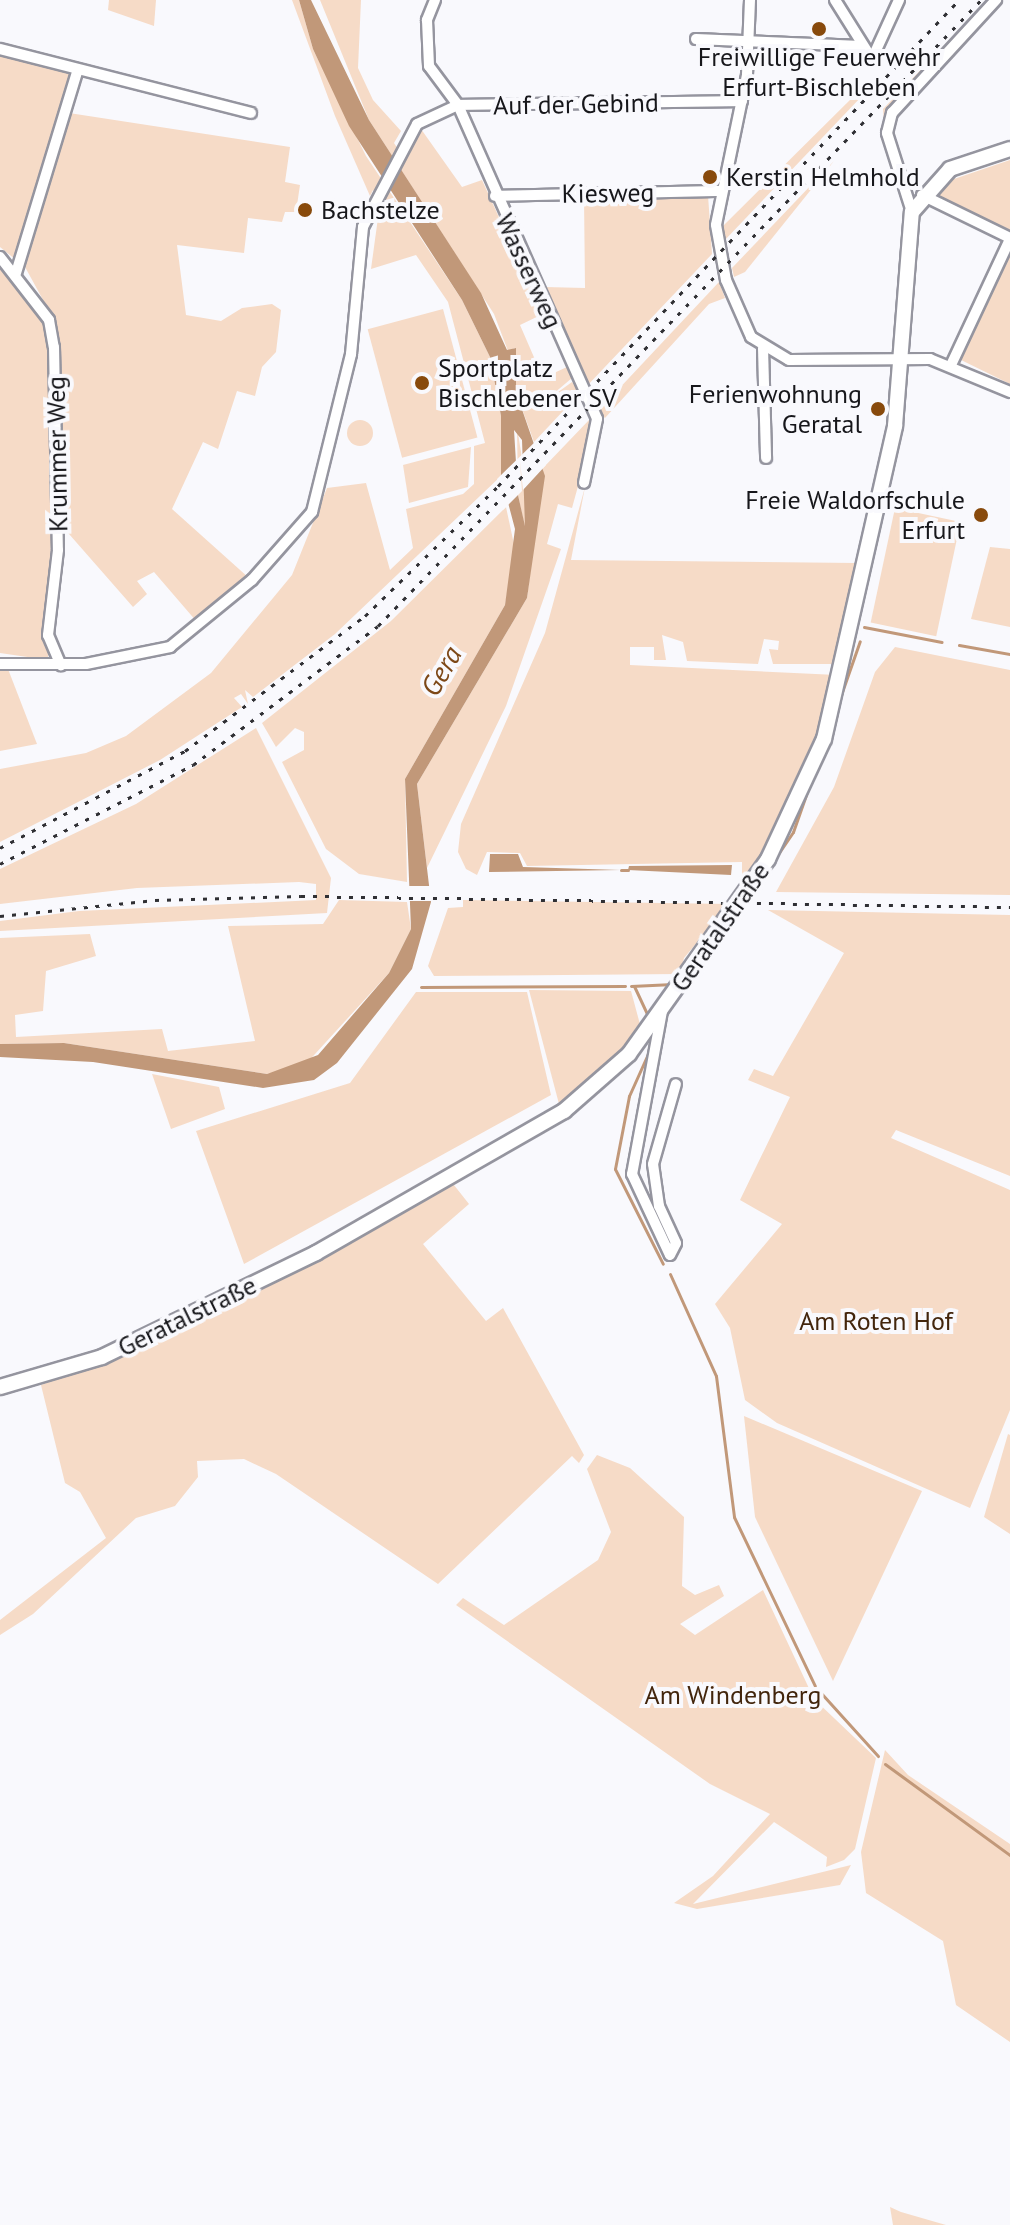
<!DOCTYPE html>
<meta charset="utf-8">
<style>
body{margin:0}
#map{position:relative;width:1010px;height:2225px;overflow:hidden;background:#f9f9fd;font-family:"PT Sans",sans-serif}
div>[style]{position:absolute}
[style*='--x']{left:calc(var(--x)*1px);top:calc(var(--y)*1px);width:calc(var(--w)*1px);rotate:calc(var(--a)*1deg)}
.green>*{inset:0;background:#f6dbc7;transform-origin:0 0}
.round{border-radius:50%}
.water>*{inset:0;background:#c19879}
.pier>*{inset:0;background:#f9f9fd;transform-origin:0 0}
.stream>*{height:3px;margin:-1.5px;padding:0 1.5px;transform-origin:1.5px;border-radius:1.5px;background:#c19879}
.roads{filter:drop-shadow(2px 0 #95959f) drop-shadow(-2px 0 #95959f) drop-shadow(0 2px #95959f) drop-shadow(0 -2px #95959f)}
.street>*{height:10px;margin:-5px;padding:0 5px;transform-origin:5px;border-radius:5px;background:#fff}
.secondary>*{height:14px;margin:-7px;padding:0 7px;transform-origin:7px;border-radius:7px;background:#fff}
.rail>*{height:3px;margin-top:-1.5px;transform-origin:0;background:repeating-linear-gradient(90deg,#303034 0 4px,transparent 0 12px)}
.dots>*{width:22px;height:22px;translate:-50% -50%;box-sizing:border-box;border:4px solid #f9f9fd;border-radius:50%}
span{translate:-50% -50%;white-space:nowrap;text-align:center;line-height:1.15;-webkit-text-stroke:8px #f9f9fd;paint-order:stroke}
.poi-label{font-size:26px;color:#17171b}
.left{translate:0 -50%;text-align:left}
.right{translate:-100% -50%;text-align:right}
.street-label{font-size:26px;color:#17171b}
.park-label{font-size:26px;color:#42250c}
.water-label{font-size:28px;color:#7d4817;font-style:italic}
</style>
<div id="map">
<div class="green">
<i style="clip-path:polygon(109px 0,156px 0,154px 26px,108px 10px)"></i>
<i style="clip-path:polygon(292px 0,299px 0,313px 49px,366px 156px,462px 300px,490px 357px,501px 416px,501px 476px,335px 634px,253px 697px,245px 690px,248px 704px,241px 694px,234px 698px,242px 707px,160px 760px,0 842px,0 769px,86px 753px,126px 736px,211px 673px,292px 575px,327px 488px,366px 483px,390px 570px,413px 548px,406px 509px,463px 494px,474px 484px,474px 446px,485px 443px,448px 302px,416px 255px,371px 269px,380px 203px,373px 190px,370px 196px,335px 116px)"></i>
<i style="clip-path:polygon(320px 0,361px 0,358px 68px,373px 100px,401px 131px,394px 143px,402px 155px,421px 129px,462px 187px,482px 180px,543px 314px,520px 325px,543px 378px,567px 367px,572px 378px,540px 405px,572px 382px,580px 393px,534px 442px,516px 392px,515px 348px,508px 351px,494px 314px,369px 120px)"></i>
<i style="clip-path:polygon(988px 0,992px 0,884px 123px,883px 109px)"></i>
<i style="clip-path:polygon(0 54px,73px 75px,16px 260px,0 247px)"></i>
<i style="clip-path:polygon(858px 92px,862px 96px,724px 241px,722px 227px)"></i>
<i style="clip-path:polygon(69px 113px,290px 147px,285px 182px,300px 185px,296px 212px,285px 212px,282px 222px,248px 218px,244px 253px,177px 245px,186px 315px,221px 321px,242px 308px,272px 304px,281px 310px,276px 352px,262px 367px,255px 396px,237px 391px,218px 449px,203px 442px,172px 509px,249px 578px,197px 622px,154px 572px,137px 581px,147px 594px,133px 607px,62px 526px,56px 340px,48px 660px,0 653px,0 263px,53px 318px,25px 267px)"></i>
<i style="clip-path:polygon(1010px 160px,1010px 234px,934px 197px,951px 180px)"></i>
<i style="clip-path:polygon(834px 161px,745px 272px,734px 277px,732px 268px)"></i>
<i style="clip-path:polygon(584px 198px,708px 195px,712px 254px,586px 387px,545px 287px,585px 288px)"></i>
<i style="clip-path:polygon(1010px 244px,1010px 384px,957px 358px)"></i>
<i style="clip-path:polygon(719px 282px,725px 298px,709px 304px,605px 418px,598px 411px)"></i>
<i style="left:443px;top:309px;width:133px;height:78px;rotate:75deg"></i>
<i style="clip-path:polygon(590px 419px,593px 432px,572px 508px,558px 504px,547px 544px,561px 549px,506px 706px,427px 868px,417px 784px,527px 598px,543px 468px)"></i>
<i class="round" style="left:347px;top:420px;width:26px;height:26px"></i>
<i style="clip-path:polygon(517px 427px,528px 496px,525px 528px,518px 495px)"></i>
<i style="clip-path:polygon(471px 447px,468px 487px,409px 503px,403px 465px)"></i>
<i style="clip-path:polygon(874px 482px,836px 664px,773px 664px,769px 649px,778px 650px,779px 641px,764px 639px,758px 664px,687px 661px,683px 642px,662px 635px,666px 660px,654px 660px,654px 647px,630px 647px,630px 665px,837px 675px,819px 736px,769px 846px,742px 880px,742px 862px,527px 866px,520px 853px,487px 852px,477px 875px,466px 869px,458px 852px,461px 824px,545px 633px,585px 487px,571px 560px,856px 563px)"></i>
<i style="clip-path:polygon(506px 507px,515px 549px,505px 605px,405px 779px,407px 882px,359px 874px,326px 849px,282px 762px,304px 750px,304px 732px,295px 728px,276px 747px,262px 723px,391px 621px)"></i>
<i style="left:895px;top:508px;width:67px;height:117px;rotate:12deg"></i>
<i style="clip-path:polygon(990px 547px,1010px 549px,1010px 627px,971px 619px)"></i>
<i style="clip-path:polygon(895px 647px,1010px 670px,1010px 895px,776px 892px,834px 787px,875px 672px)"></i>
<i style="clip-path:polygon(0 667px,8px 669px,37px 744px,0 751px)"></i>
<i style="clip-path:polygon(256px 728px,331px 878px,327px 913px,0 931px,0 921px,79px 911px,316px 900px,316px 884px,299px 882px,137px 888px,0 904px,0 869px,136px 804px)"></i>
<i style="clip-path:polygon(339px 900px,407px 902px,411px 929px,389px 973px,305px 1065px,267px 1074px,64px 1043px,0 1044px,0 938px,90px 934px,96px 956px,46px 971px,43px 1011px,15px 1015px,16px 1037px,162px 1029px,168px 1051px,255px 1041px,228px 926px,323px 924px)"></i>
<i style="clip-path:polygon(463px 900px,729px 904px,684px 958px,680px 974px,434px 976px,428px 966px,448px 908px,463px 907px)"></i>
<i style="clip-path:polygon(768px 910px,1010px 915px,1010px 1176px,896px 1130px,891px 1138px,1010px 1190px,1010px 1410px,970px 1508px,777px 1423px,745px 1400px,730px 1328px,715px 1304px,782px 1224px,740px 1200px,790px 1097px,748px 1080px,754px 1069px,773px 1076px,844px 953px)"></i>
<i style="clip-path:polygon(529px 990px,631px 991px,641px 1028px,584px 1088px,559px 1104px)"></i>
<i style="clip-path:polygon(416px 992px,527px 992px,551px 1095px,244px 1264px,196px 1131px,350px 1083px)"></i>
<i style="clip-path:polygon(152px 1074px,219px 1087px,225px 1109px,171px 1129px)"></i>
<i style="clip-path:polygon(450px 1180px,469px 1204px,423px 1244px,486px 1321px,503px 1308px,584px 1455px,579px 1463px,572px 1456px,438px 1584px,276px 1474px,244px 1459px,197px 1461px,198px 1477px,175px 1506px,136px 1518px,33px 1614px,0 1635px,0 1620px,106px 1538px,80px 1492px,65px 1483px,41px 1385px,87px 1368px)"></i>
<i style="clip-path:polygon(744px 1416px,922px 1491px,833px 1681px,755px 1517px)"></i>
<i style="clip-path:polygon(1008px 1434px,1010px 1435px,1010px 1534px,984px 1517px)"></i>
<i style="clip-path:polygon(597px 1455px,630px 1468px,684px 1517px,682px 1586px,695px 1595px,719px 1585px,724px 1596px,680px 1624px,695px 1635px,763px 1590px,814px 1699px,876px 1758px,855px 1849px,844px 1860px,826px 1867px,827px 1857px,774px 1822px,693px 1904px,851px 1865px,840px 1885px,697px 1909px,674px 1903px,713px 1876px,770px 1814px,710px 1784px,456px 1605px,463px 1598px,504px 1625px,598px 1560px,611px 1532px,587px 1469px)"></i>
<i style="clip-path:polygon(885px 1750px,908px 1775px,1010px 1844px,1010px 2042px,956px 2005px,943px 1941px,866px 1893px,861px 1852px)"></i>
<i style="clip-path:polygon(890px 2207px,901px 2212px,946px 2225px,893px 2225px)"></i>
</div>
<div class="water">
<i style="clip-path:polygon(evenodd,299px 0,311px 0,369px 120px,481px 293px,507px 350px,516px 348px,516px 392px,545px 476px,527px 598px,417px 784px,431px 902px,412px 969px,337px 1063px,314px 1080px,263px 1088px,93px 1062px,0 1057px,0 1044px,64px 1043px,267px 1074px,318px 1055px,389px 973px,411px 929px,405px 779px,505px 605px,515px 529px,501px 476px,501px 416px,490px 357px,462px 300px,349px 126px,313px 49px,299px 0,514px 430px,522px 440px,525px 526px,518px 495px,514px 430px)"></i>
<i style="clip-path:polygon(490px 854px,518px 854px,523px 867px,621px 870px,489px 872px)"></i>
<i style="clip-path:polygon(732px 865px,731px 875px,628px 870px,629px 866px)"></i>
</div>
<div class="pier">
<i style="clip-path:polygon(538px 439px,546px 465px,523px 490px,520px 461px,522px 491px,503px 510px,497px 479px)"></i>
<i style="left:403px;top:886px;width:30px;height:15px"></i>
</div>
<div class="stream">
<i style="--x:864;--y:627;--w:79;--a:10.9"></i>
<i style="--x:959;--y:645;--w:52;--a:10"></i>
<i style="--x:621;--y:870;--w:7;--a:0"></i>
<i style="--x:689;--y:985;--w:185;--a:-55.8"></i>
<i style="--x:793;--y:832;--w:202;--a:-70.7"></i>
<i style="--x:631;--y:986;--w:42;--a:-2.7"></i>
<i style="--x:634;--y:986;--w:35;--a:65"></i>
<i style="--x:421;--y:987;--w:204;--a:-0.3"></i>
<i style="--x:651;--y:1047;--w:54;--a:114.2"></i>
<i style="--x:629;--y:1096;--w:74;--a:100.9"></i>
<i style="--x:615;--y:1169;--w:106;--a:63.2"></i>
<i style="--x:670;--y:1274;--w:112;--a:65.7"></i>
<i style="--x:716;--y:1376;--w:142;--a:82.7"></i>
<i style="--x:734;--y:1517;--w:187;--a:64.4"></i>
<i style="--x:821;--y:1693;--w:85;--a:47.9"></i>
<i style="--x:885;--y:1764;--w:155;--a:36.1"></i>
</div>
<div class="roads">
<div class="street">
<i style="--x:435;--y:0;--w:22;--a:112"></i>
<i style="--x:427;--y:20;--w:46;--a:87.5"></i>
<i style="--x:429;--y:66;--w:49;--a:53.4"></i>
<i style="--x:458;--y:105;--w:343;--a:66.1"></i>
<i style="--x:597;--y:419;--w:65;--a:101.5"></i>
<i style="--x:750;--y:0;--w:75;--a:92.3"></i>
<i style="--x:747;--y:75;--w:153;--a:101.7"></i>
<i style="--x:716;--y:225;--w:56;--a:79.7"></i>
<i style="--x:726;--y:280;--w:62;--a:66.3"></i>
<i style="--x:751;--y:337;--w:44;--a:31.2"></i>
<i style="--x:789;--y:360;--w:141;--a:-0.4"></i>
<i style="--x:930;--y:359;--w:87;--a:22.4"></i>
<i style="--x:835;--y:0;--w:70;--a:57.9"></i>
<i style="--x:872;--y:59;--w:65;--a:-65.4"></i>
<i style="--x:696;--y:39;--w:165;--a:2.4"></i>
<i style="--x:0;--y:49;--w:259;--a:14.3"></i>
<i style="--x:922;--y:195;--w:98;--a:26"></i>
<i style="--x:495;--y:196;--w:227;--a:-1.3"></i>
<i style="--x:912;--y:212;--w:83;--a:-107.6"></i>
<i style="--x:887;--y:133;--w:21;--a:-76"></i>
<i style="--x:892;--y:113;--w:154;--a:-47.4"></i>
<i style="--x:0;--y:257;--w:80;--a:52.1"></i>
<i style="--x:49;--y:320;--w:27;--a:80"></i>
<i style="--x:54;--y:347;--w:203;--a:88.9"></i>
<i style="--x:58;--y:550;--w:86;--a:96.7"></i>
<i style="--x:48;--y:635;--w:33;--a:67"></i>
<i style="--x:16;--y:273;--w:210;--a:-73.1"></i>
<i style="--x:763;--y:348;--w:110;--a:88.4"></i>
<i style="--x:952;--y:363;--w:137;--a:-64.9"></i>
<i style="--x:0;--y:664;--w:86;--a:0"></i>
<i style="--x:86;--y:664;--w:86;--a:-11.4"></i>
<i style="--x:170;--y:647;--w:106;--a:-39.3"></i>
<i style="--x:252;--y:580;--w:91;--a:-48.6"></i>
<i style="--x:312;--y:512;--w:163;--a:-76.1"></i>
<i style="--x:351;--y:354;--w:128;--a:-84.6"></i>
<i style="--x:363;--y:227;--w:116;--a:-62.3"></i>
<i style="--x:417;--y:124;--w:45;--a:-24.9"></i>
<i style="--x:458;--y:105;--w:284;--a:-0.8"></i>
<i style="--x:662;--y:1011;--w:166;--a:100.4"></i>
<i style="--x:632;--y:1174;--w:89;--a:64.9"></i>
<i style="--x:670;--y:1255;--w:13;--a:-63"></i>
<i style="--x:676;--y:1243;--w:41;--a:-114.7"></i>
<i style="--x:659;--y:1206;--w:42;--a:-98.1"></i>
<i style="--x:653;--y:1164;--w:83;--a:-74"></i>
</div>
<div class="secondary">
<i style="--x:0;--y:1387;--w:106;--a:-16.4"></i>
<i style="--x:102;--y:1357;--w:238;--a:-25.9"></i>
<i style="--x:316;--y:1253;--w:286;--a:-29.8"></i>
<i style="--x:564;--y:1111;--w:86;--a:-41.2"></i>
<i style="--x:629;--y:1054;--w:239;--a:-54.5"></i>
<i style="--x:768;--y:859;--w:132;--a:-65"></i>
<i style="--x:824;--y:739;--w:321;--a:-77.2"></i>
<i style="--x:895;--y:426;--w:215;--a:-85.5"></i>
<i style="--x:912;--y:212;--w:57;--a:-48.5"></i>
<i style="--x:950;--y:169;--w:63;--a:-18.4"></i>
</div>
</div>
<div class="rail">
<i style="--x:0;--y:848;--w:209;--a:-27.7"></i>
<i style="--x:185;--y:751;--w:225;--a:-36.9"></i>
<i style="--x:365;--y:616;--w:186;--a:-44.3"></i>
<i style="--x:498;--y:486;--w:670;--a:-46.51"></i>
<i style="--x:0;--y:864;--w:217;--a:-27.2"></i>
<i style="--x:193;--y:765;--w:231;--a:-36.9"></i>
<i style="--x:378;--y:626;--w:869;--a:-46.07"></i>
<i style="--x:0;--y:916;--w:156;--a:-5.9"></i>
<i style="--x:155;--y:900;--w:146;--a:-1.6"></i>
<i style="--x:301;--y:896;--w:709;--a:0.89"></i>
</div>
<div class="dots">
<i style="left:819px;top:29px;background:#884a0c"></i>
<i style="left:710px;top:177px;background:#884a0c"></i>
<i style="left:305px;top:210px;background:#884a0c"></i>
<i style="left:422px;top:383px;background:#884a0c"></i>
<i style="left:878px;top:409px;background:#884a0c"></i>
<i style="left:981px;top:515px;background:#884a0c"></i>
</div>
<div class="poi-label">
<span style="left:819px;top:72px">Freiwillige Feuerwehr<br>Erfurt-Bischleben</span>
<span class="left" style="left:726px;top:177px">Kerstin Helmhold</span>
<span class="left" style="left:321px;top:210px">Bachstelze</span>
<span class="left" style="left:438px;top:383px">Sportplatz<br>Bischlebener SV</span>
<span class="right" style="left:862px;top:409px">Ferienwohnung<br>Geratal</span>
<span class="right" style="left:965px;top:515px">Freie Waldorfschule<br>Erfurt</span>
</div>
<div class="street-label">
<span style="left:576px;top:104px;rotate:-1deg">Auf der Gebind</span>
<span style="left:608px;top:193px;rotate:-1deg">Kiesweg</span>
<span style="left:529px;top:271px;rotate:65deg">Wasserweg</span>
<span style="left:57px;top:454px;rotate:-91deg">Krummer Weg</span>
<span style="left:720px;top:927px;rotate:-55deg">Geratalstraße</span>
<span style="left:187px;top:1316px;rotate:-26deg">Geratalstraße</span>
</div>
<div class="park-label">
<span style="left:876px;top:1321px">Am Roten Hof</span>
<span style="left:733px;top:1695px">Am Windenberg</span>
</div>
<div class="water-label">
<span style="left:441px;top:671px;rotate:-60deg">Gera</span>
</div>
</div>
